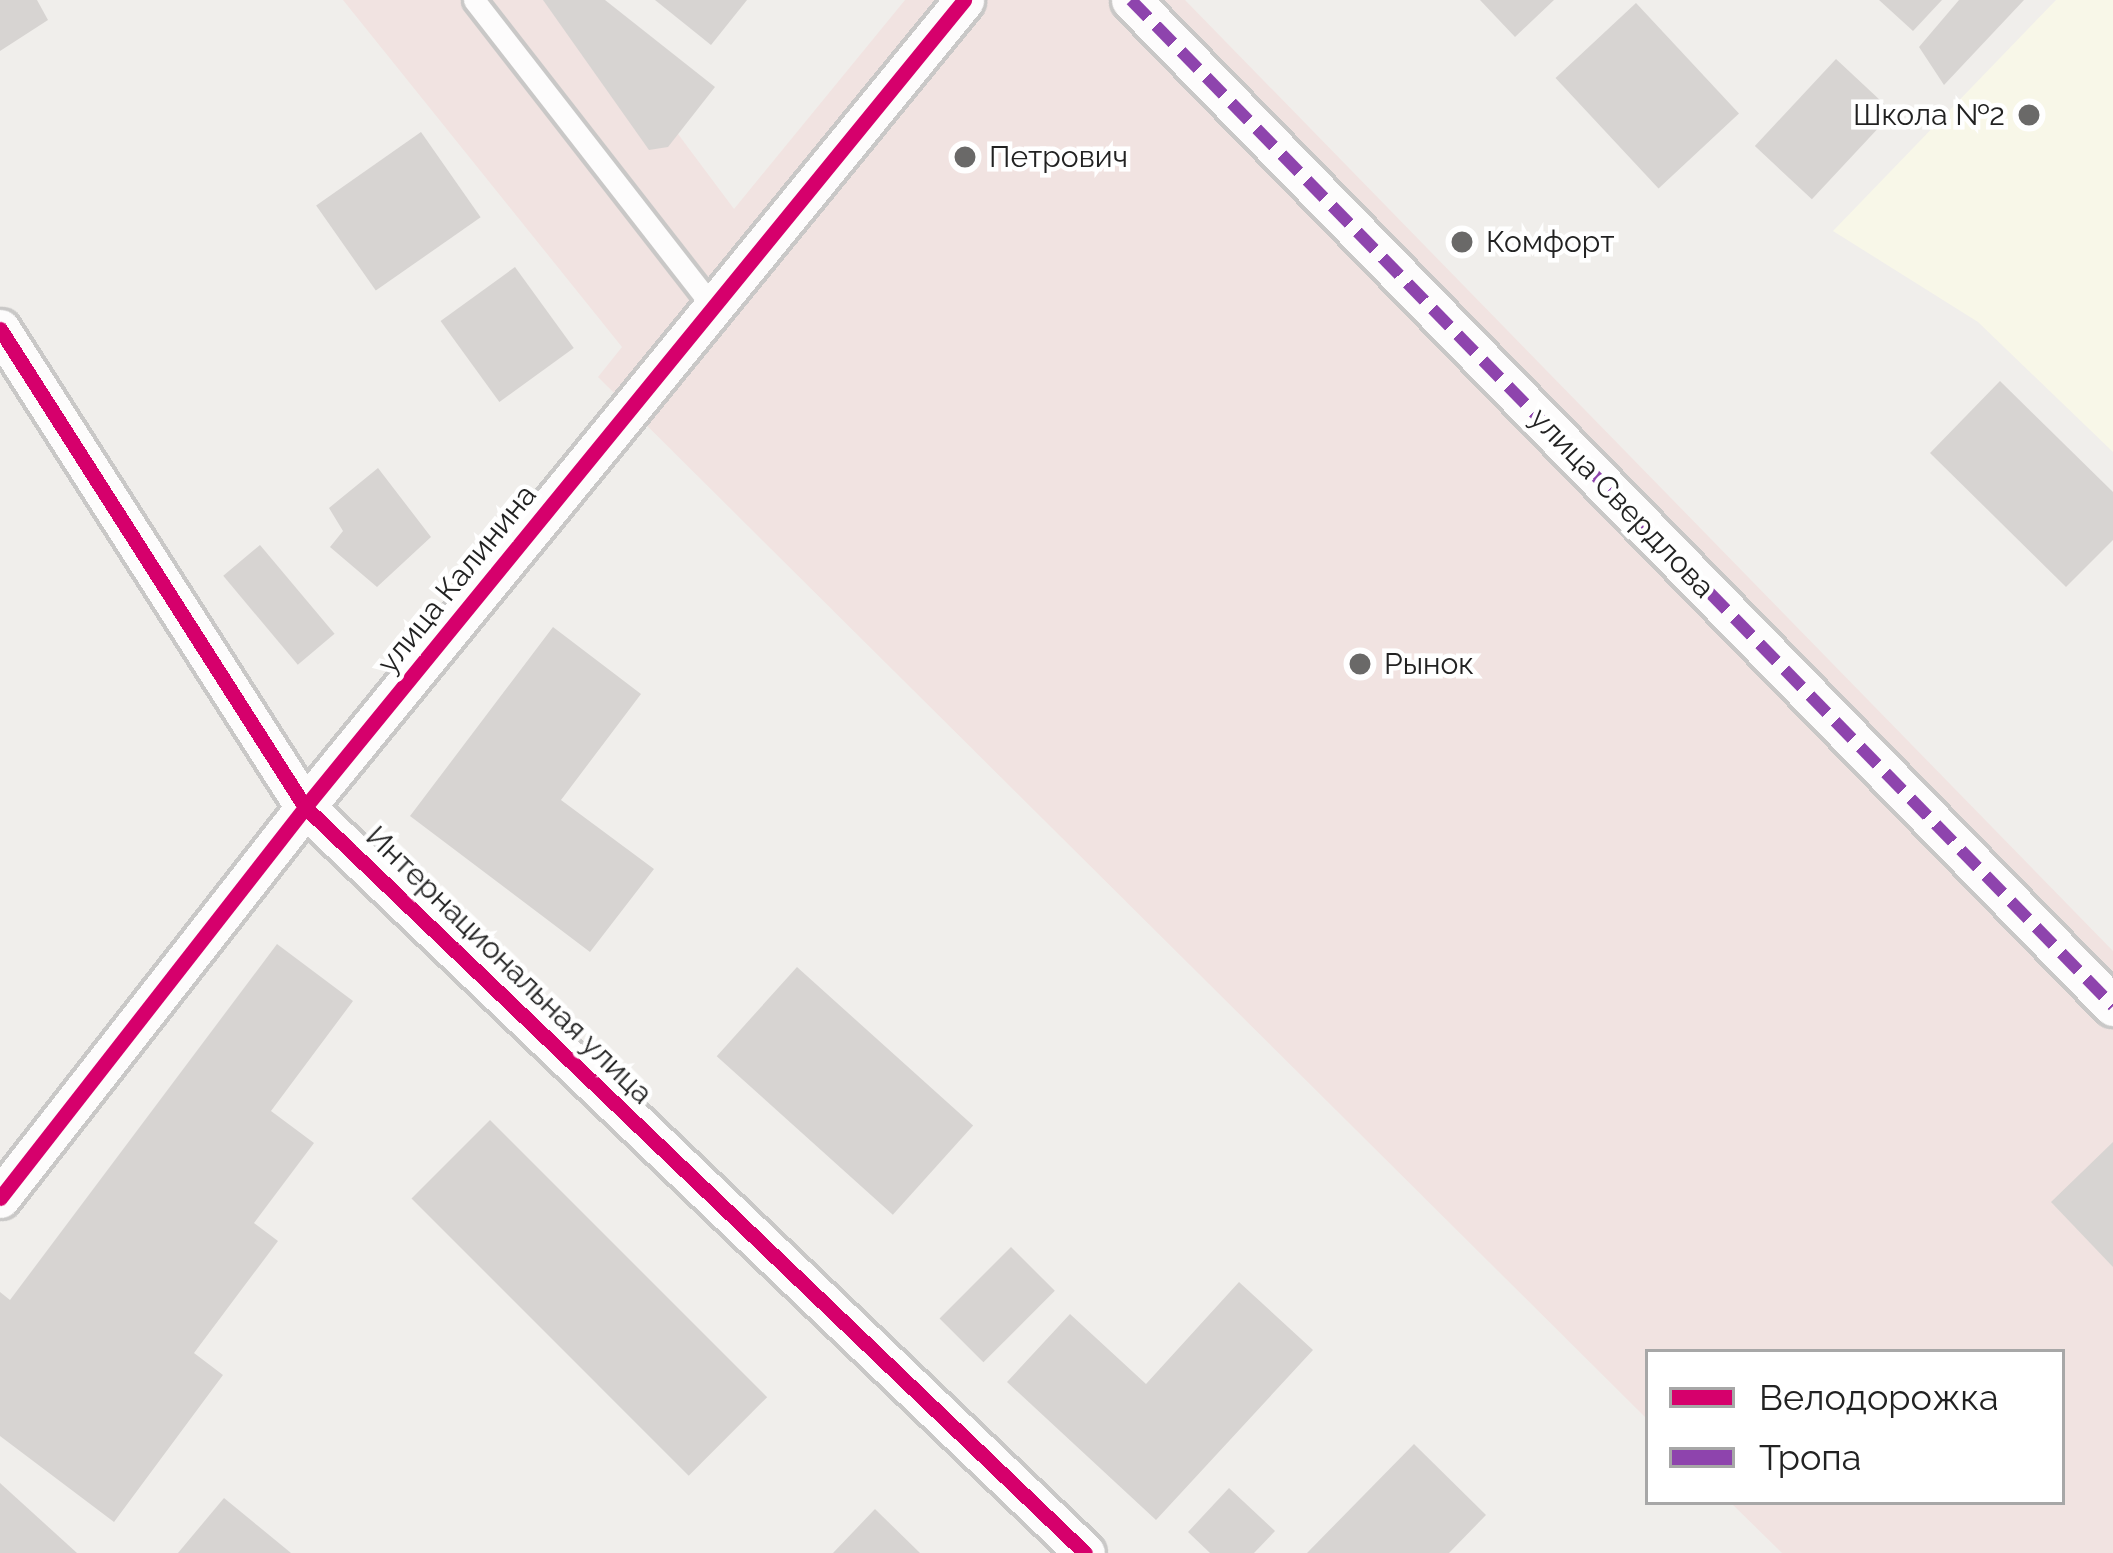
<!DOCTYPE html>
<meta charset="utf-8">
<style>
body{margin:0}
#map{position:relative;width:2113px;height:1553px;overflow:hidden;background:#f0eeeb;font-family:Raleway,sans-serif}
div>[style]{position:absolute}
[style*='--x']{left:calc(var(--x)*1px);top:calc(var(--y)*1px);width:calc(var(--w)*1px);rotate:calc(var(--a)*1deg)}
.commercial>*{inset:0;background:#f1e3e1}
.education>*{inset:0;background:#f8f7e8}
.building>*{inset:0;background:#d7d4d2;transform-origin:0 0}
.roads{filter:drop-shadow(3px 0 #c9c8c7) drop-shadow(-3px 0 #c9c8c7) drop-shadow(0 3px #c9c8c7) drop-shadow(0 -3px #c9c8c7)}
.lane>*{height:21px;margin:-10.5px;padding:0 10.5px;transform-origin:10.5px;border-radius:10.5px;background:#fdfcfc}
.street>*{height:39px;margin:-19.5px;padding:0 19.5px;transform-origin:19.5px;border-radius:19.5px;background:#fdfcfc}
.quiet>*{height:12px;margin-top:-6px;transform-origin:0;background:repeating-linear-gradient(90deg,#8e44ad 0 24px,transparent 0 36px)}
.cycleway>*{height:15px;margin:-7.5px;padding:0 7.5px;transform-origin:7.5px;border-radius:7.5px;background:#d6006c}
.dots>*{width:33px;height:33px;translate:-50% -50%;box-sizing:border-box;border:6px solid #fff;border-radius:50%}
span{translate:-50% -50%;white-space:nowrap;text-align:center;line-height:1.15;-webkit-text-stroke:9px #fff;paint-order:stroke}
.poi-label{font-size:30px;color:#222}
.right{translate:-100% -50%;text-align:right}
.left{translate:0 -50%;text-align:left}
.street-label{font-size:30px;color:#222}
.legend{position:absolute;left:1645px;top:1349px;width:420px;height:156px;box-sizing:border-box;background:#fff;border:3px solid #a7a7a7;margin:0;padding:15px 21px;list-style:none;font-size:36px;color:#222}
.legend li{display:flex;align-items:center;gap:24px;height:60px}
.legend b{width:60px;border:3px solid #a7a7a7}
</style>
<div id="map">
<div class="commercial">
<i style="clip-path:polygon(343px 0,578px 0,734px 209px,905px 0,1185px 0,2113px 951px,2113px 1553px,1782px 1553px,1730px 1502px,2062px 1502px,2062px 1352px,1648px 1352px,1648px 1420px,598px 377px,622px 347px)"></i>
</div>
<div class="education">
<i style="clip-path:polygon(2056px 0,2113px 0,2113px 452px,1978px 322px,1833px 231px)"></i>
</div>
<div class="building">
<i style="clip-path:polygon(0 0,37px 0,48px 20px,0 51px)"></i>
<i style="clip-path:polygon(543px 0,605px 0,715px 87px,668px 147px,649px 150px)"></i>
<i style="clip-path:polygon(655px 0,747px 0,711px 45px)"></i>
<i style="clip-path:polygon(1480px 0,1554px 0,1515px 37px)"></i>
<i style="clip-path:polygon(1879px 0,1942px 0,1913px 31px)"></i>
<i style="clip-path:polygon(1959px 0,2024px 0,1944px 85px,1919px 47px)"></i>
<i style="left:1636px;top:3px;width:151px;height:110px;rotate:47deg"></i>
<i style="left:1836px;top:59px;width:78px;height:119px;rotate:43deg"></i>
<i style="left:421px;top:132px;width:104px;height:128px;rotate:55deg"></i>
<i style="left:515px;top:267px;width:100px;height:92px;rotate:54deg"></i>
<i style="clip-path:polygon(2000px 381px,2113px 492px,2113px 540px,2066px 587px,1930px 453px)"></i>
<i style="clip-path:polygon(378px 468px,431px 537px,377px 587px,330px 547px,343px 531px,329px 508px)"></i>
<i style="left:260px;top:545px;width:116px;height:48px;rotate:50deg"></i>
<i style="clip-path:polygon(553px 627px,641px 694px,561px 800px,654px 869px,590px 952px,410px 816px)"></i>
<i style="clip-path:polygon(277px 944px,353px 1001px,271px 1111px,314px 1143px,254px 1223px,278px 1241px,194px 1353px,223px 1375px,114px 1522px,0 1436px,0 1292px,10px 1300px)"></i>
<i style="left:797px;top:967px;width:237px;height:120px;rotate:42deg"></i>
<i style="left:490px;top:1120px;width:392px;height:111px;rotate:45deg"></i>
<i style="clip-path:polygon(2113px 1142px,2113px 1267px,2051px 1202px)"></i>
<i style="left:1011px;top:1247px;width:62px;height:101px;rotate:45deg"></i>
<i style="clip-path:polygon(1239px 1282px,1313px 1350px,1156px 1520px,1007px 1382px,1070px 1314px,1146px 1384px)"></i>
<i style="clip-path:polygon(1414px 1444px,1486px 1515px,1449px 1553px,1307px 1553px)"></i>
<i style="clip-path:polygon(0 1483px,77px 1553px,0 1553px)"></i>
<i style="clip-path:polygon(1229px 1488px,1275px 1531px,1254px 1553px,1210px 1553px,1188px 1532px)"></i>
<i style="clip-path:polygon(224px 1498px,291px 1553px,178px 1553px)"></i>
<i style="clip-path:polygon(875px 1509px,920px 1553px,833px 1553px)"></i>
</div>
<div class="roads">
<div class="lane">
<i style="--x:474;--y:0;--w:389;--a:52.1"></i>
</div>
<div class="street">
<i style="--x:1131;--y:0;--w:1406;--a:45.69"></i>
<i style="--x:0;--y:329;--w:567;--a:57.46"></i>
<i style="--x:305;--y:807;--w:1079;--a:43.72"></i>
<i style="--x:0;--y:1198;--w:496;--a:-52"></i>
<i style="--x:305;--y:807;--w:1042;--a:-50.76"></i>
</div>
</div>
<div class="quiet">
<i style="--x:1131;--y:0;--w:1406;--a:45.69"></i>
</div>
<div class="cycleway">
<i style="--x:0;--y:329;--w:567;--a:57.46"></i>
<i style="--x:305;--y:807;--w:1079;--a:43.72"></i>
<i style="--x:0;--y:1198;--w:496;--a:-52"></i>
<i style="--x:305;--y:807;--w:1042;--a:-50.76"></i>
</div>
<div class="dots">
<i style="left:2029px;top:115px;background:#6a6968"></i>
<i style="left:965px;top:157px;background:#6a6968"></i>
<i style="left:1462px;top:242px;background:#6a6968"></i>
<i style="left:1360px;top:664px;background:#6a6968"></i>
</div>
<div class="poi-label">
<span class="right" style="left:2005px;top:115px">Школа №2</span>
<span class="left" style="left:989px;top:157px">Петрович</span>
<span class="left" style="left:1486px;top:242px">Комфорт</span>
<span class="left" style="left:1384px;top:664px">Рынок</span>
</div>
<div class="street-label">
<span style="left:1622px;top:503px;rotate:46deg">улица Свердлова</span>
<span style="left:457px;top:579px;rotate:-51deg">улица Калинина</span>
<span style="left:509px;top:965px;rotate:44deg">Интернациональная улица</span>
</div>
<ul class="legend">
<li><b style="height:15px;background:#d6006c"></b>Велодорожка</li>
<li><b style="height:15px;background:#8e44ad"></b>Тропа</li>
</ul>
</div>
